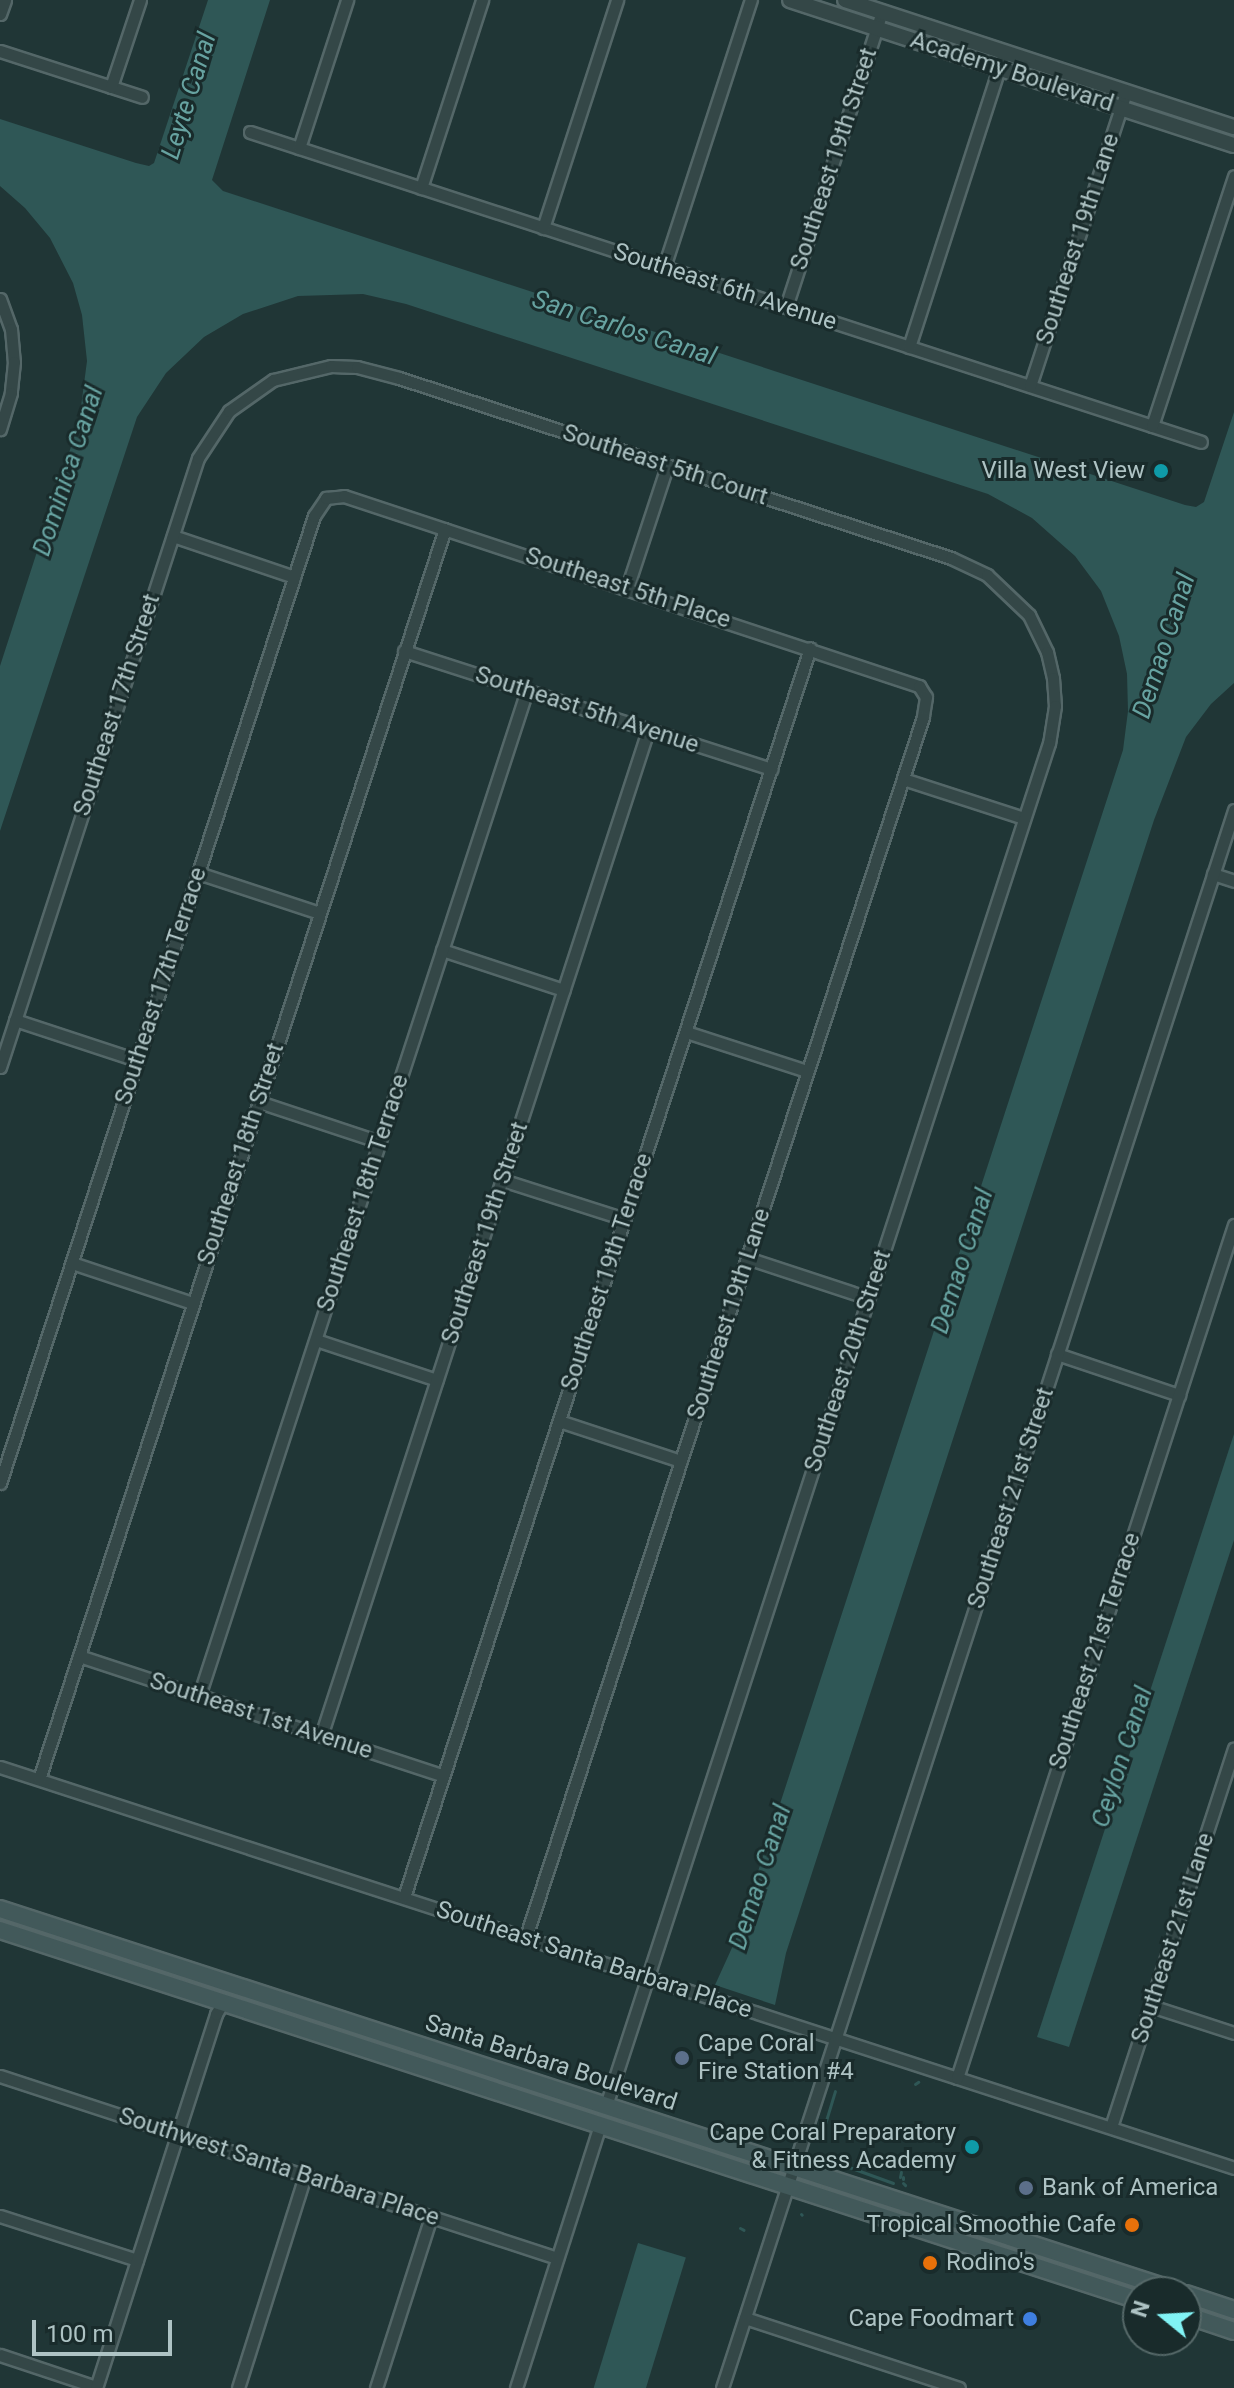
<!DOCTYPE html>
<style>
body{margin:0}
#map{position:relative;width:1234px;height:2388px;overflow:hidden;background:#203636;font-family:Roboto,sans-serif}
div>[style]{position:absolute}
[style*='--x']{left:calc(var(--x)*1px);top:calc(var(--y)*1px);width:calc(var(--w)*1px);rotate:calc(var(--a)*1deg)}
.water>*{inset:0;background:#2f5756;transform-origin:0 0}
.stream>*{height:3px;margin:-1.5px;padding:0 1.5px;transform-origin:1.5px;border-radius:1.5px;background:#2f5756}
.roads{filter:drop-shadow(2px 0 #546768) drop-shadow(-2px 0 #546768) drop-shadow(0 2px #546768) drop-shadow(0 -2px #546768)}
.minor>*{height:11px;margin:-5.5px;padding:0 5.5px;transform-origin:5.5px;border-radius:5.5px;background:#344747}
.tertiary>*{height:14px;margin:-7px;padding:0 7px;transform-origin:7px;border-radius:7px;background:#344747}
.secondary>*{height:16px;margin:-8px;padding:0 8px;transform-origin:8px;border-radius:8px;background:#42595a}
.dots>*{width:22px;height:22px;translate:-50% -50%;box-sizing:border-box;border:4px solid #192b2b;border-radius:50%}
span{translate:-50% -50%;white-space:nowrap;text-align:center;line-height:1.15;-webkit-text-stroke:6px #192b2b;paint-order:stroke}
.street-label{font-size:24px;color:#aec3c4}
.poi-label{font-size:24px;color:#aec3c4}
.right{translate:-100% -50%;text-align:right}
.left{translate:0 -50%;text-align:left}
.water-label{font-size:26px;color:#67a3a1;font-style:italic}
.north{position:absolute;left:1122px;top:2276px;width:80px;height:80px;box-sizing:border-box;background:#192b2b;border:2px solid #556868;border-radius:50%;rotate:288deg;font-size:22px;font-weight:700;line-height:32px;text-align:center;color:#aec3c4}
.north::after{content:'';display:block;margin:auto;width:28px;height:36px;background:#81f3f5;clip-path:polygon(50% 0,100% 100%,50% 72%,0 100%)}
.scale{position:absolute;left:32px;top:2320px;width:140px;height:36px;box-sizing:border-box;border:4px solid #aec3c4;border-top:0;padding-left:10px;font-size:24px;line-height:28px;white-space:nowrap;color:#aec3c4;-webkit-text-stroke:6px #192b2b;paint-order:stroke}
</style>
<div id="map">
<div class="water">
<i style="clip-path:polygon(208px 0,270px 0,212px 180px,223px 191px,1185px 505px,1196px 507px,1204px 502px,1234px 412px,1234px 683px,1211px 704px,1186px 737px,1154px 820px,786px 1953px,775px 2005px,715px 1985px,736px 1939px,1123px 750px,1128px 711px,1127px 674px,1119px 636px,1101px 591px,1075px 556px,1032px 518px,988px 494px,406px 304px,363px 294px,298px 296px,243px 314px,204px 337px,166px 373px,137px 417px,0 831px,0 666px,79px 422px,87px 361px,82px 315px,73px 283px,50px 238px,25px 208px,0 186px,0 119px,136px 163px,149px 166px,154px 163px)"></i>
<i style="clip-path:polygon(1234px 1434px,1234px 1540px,1069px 2047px,1037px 2037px)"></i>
<i style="left:638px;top:2243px;width:50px;height:152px;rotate:17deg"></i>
</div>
<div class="stream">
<i style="--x:915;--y:2084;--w:4;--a:-34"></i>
<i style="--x:821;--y:2137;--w:48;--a:-73.1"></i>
<i style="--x:846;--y:2166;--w:50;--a:19.9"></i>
<i style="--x:900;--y:2177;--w:5;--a:-79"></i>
<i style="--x:903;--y:2179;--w:2;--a:-90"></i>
<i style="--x:903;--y:2183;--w:3;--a:45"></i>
<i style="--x:801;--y:2214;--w:1;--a:45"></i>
<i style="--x:740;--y:2228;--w:4;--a:27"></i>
</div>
<div class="roads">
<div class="minor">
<i style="--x:0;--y:14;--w:15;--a:-70"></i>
<i style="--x:0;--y:51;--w:149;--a:17.9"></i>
<i style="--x:111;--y:87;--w:92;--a:-71.6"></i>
<i style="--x:250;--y:132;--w:1000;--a:18.05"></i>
<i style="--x:299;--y:148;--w:156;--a:-72"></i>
<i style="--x:421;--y:188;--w:198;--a:-72"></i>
<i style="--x:543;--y:228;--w:240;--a:-72"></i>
<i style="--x:664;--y:267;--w:281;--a:-72"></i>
<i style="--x:0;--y:299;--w:32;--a:70"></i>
<i style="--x:11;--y:329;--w:33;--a:85"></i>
<i style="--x:14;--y:362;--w:31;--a:96"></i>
<i style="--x:11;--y:393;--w:38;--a:107"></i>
<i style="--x:786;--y:307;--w:310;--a:-72"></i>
<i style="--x:909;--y:347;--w:310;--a:-72.1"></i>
<i style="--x:1030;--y:386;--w:309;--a:-71.9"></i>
<i style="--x:1152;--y:426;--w:263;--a:-71.8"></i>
<i style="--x:173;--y:536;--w:128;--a:18.7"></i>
<i style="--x:627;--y:588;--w:128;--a:-71.8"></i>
<i style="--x:404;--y:651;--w:386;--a:17.8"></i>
<i style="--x:903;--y:779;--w:127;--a:17.9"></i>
<i style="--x:198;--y:873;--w:128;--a:18.2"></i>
<i style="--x:1213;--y:874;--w:22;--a:18"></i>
<i style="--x:442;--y:950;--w:128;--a:18.2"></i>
<i style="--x:15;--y:1020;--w:128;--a:18.2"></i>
<i style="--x:686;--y:1032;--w:127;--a:17.9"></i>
<i style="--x:0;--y:1067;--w:640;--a:-71.99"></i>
<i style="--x:198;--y:458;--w:56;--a:-56.6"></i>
<i style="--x:229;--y:411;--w:54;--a:-35.2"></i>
<i style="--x:273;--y:380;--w:60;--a:-13.6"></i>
<i style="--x:331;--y:366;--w:26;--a:2"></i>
<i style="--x:357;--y:367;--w:43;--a:14.7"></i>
<i style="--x:399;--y:378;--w:581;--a:18.06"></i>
<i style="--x:951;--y:558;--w:40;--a:25"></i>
<i style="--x:987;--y:575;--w:58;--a:43.6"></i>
<i style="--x:1029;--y:615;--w:41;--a:64.1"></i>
<i style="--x:1047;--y:652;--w:27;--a:77"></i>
<i style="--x:1053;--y:678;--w:28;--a:86"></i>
<i style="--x:1055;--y:706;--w:37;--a:99"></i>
<i style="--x:1049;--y:743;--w:1433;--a:108.01"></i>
<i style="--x:259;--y:1102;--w:127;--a:18.3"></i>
<i style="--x:502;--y:1180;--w:128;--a:17.7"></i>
<i style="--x:747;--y:1258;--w:128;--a:18.2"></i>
<i style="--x:72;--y:1263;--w:126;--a:18.4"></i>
<i style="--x:316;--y:1340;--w:127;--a:18.3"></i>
<i style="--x:1057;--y:1354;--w:129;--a:18.6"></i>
<i style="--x:559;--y:1421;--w:128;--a:18.2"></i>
<i style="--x:0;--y:1483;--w:1017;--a:-72.01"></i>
<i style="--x:314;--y:516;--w:22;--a:-56"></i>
<i style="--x:326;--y:498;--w:18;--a:-6"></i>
<i style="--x:344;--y:496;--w:606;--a:18.29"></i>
<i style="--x:919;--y:686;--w:13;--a:58"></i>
<i style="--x:926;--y:697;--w:20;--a:99"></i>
<i style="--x:923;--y:717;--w:1283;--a:108.03"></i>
<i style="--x:79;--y:1656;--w:383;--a:18.2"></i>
<i style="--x:199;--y:1696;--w:1058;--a:-71.94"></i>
<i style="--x:321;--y:1736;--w:1058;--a:-71.99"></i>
<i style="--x:0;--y:1767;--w:1298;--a:18"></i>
<i style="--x:39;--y:1779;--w:1314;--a:-72.01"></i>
<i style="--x:404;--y:1897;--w:1313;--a:-71.99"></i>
<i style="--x:1151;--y:2006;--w:87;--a:18"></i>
<i style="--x:0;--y:2076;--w:586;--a:18.09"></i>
<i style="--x:957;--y:2078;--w:897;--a:-72.01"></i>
<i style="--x:1111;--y:2127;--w:398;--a:-72"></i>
<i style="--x:0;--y:2216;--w:144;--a:17.8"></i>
<i style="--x:745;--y:2318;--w:225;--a:18.1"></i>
<i style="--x:0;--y:2355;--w:101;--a:18.4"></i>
<i style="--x:96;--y:2388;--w:393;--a:-72.2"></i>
<i style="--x:216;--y:2014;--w:14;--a:-60"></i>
<i style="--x:238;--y:2388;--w:222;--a:-72.5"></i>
<i style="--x:376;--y:2388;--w:180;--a:-72.2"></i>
<i style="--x:516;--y:2388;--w:276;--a:-72.3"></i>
<i style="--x:722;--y:2388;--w:1659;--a:-72.02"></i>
</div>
<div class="tertiary">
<i style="--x:790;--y:0;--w:467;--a:18.1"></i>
<i style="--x:845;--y:0;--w:409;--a:18.1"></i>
</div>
<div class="secondary">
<i style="--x:0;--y:1909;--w:1240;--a:18"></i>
<i style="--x:0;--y:1930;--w:1197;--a:18.01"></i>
<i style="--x:1186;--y:2294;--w:51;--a:18.4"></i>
<i style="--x:1186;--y:2315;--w:51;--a:18.4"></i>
</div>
</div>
<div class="dots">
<i style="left:1161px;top:471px;background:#0f9aa8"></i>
<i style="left:682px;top:2058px;background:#5c6f8a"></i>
<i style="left:972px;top:2147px;background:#0f9aa8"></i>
<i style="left:1026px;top:2188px;background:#5c6f8a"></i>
<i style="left:1132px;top:2225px;background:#e8710a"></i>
<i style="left:930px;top:2263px;background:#e8710a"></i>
<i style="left:1030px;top:2319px;background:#3f7fe0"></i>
</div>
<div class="street-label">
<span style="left:1012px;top:72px;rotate:18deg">Academy Boulevard</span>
<span style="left:834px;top:159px;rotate:-72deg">Southeast 19th Street</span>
<span style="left:1078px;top:239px;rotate:-72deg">Southeast 19th Lane</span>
<span style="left:725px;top:287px;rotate:18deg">Southeast 6th Avenue</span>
<span style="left:665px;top:465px;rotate:18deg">Southeast 5th Court</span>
<span style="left:628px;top:588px;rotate:18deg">Southeast 5th Place</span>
<span style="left:117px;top:705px;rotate:-72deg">Southeast 17th Street</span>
<span style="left:587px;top:710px;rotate:18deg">Southeast 5th Avenue</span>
<span style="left:161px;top:986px;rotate:-72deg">Southeast 17th Terrace</span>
<span style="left:241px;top:1154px;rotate:-72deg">Southeast 18th Street</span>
<span style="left:363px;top:1193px;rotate:-72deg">Southeast 18th Terrace</span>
<span style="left:485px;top:1233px;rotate:-72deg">Southeast 19th Street</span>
<span style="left:607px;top:1272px;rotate:-72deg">Southeast 19th Terrace</span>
<span style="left:729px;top:1314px;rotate:-72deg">Southeast 19th Lane</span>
<span style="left:848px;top:1361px;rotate:-72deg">Southeast 20th Street</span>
<span style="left:1011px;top:1498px;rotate:-72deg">Southeast 21st Street</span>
<span style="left:1095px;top:1651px;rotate:-72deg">Southeast 21st Terrace</span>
<span style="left:261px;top:1716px;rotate:18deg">Southeast 1st Avenue</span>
<span style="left:1173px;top:1938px;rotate:-72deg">Southeast 21st Lane</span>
<span style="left:594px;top:1960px;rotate:18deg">Southeast Santa Barbara Place</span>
<span style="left:551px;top:2063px;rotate:18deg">Santa Barbara Boulevard</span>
<span style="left:279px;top:2167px;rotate:18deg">Southwest Santa Barbara Place</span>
</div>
<div class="poi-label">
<span class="right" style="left:1145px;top:471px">Villa West View</span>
<span class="left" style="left:698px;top:2058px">Cape Coral<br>Fire Station #4</span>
<span class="right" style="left:956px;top:2147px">Cape Coral Preparatory<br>&amp; Fitness Academy</span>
<span class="left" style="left:1042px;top:2188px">Bank of America</span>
<span class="right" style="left:1116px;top:2225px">Tropical Smoothie Cafe</span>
<span class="left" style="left:946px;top:2263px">Rodino's</span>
<span class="right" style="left:1014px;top:2319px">Cape Foodmart</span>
</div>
<div class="water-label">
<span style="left:189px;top:96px;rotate:-73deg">Leyte Canal</span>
<span style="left:624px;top:328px;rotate:18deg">San Carlos Canal</span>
<span style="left:68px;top:471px;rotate:-72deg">Dominica Canal</span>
<span style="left:1164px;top:646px;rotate:-72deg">Demao Canal</span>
<span style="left:962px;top:1261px;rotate:-72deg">Demao Canal</span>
<span style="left:1122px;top:1757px;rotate:-72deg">Ceylon Canal</span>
<span style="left:760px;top:1877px;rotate:-72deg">Demao Canal</span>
</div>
<div class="north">N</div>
<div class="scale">100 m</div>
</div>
